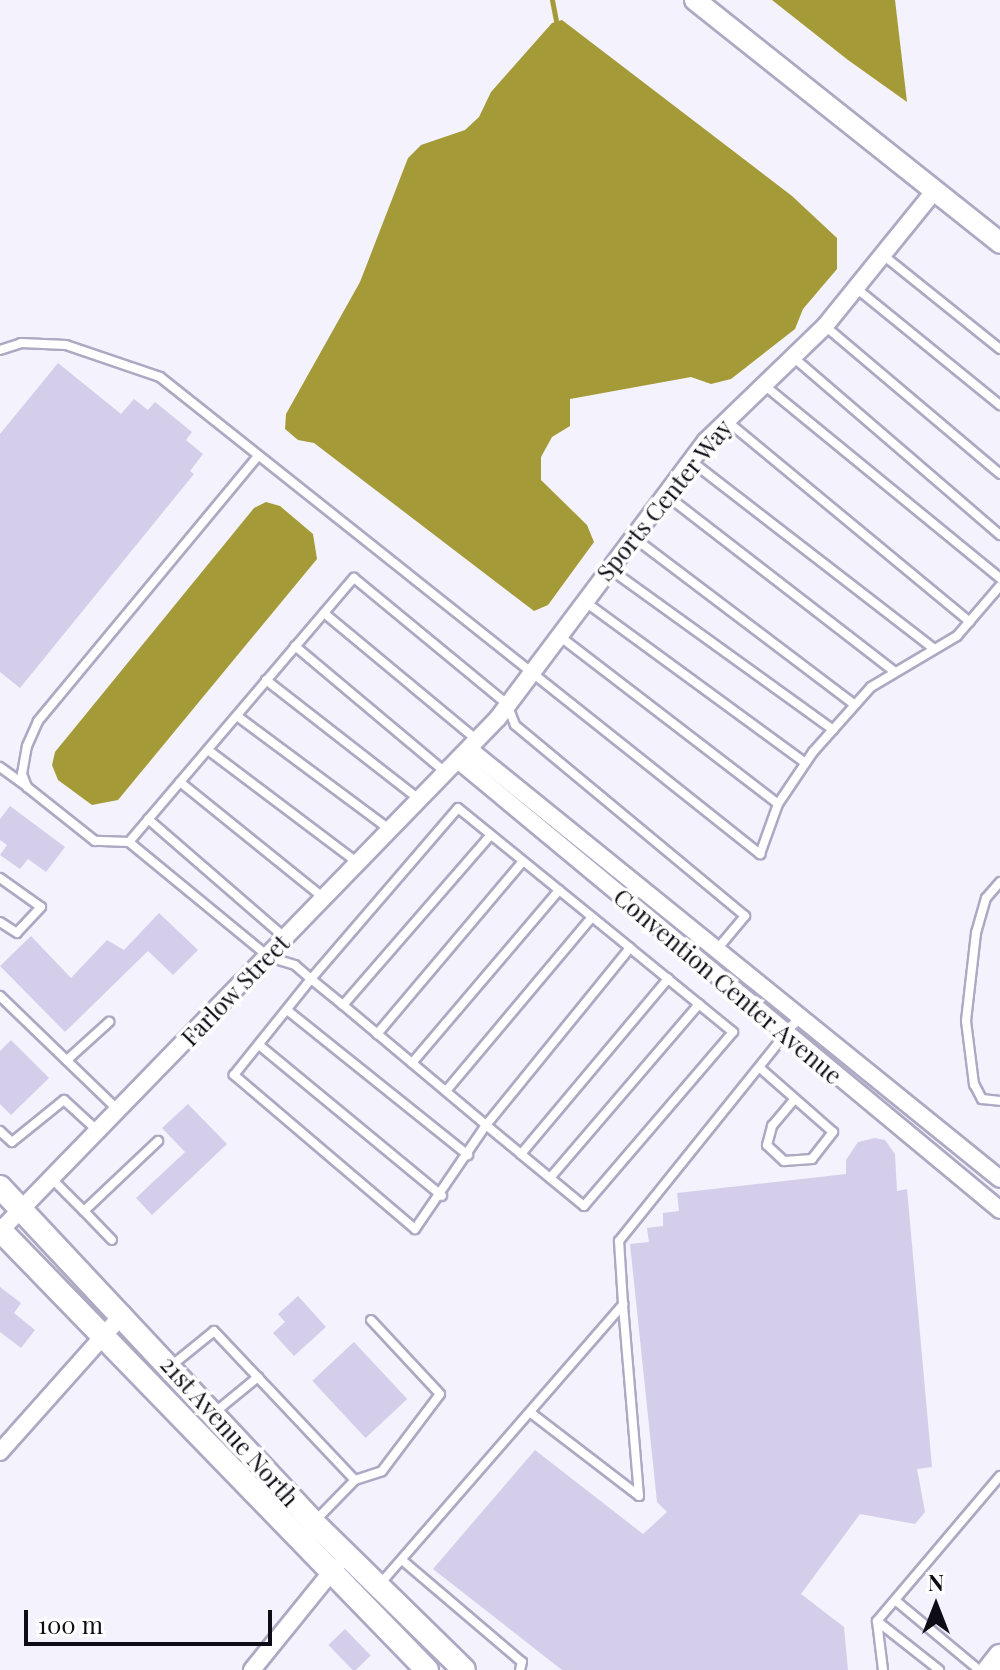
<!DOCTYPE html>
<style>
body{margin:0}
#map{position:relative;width:1000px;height:1670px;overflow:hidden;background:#f4f2fd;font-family:"Playfair Display",serif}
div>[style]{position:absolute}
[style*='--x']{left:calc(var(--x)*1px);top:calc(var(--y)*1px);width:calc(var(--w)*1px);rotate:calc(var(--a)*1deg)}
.water>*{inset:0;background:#a49b38}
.stream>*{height:5px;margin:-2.5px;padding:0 2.5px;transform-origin:2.5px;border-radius:2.5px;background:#a49b38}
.building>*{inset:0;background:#d4ceea;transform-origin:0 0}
.roads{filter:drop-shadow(2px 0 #aea9c3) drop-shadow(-2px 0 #aea9c3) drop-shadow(0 2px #aea9c3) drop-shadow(0 -2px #aea9c3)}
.service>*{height:8px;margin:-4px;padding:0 4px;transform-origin:4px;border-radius:4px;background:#fff}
.minor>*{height:16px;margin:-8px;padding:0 8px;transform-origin:8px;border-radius:8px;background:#fff}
.tertiary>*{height:20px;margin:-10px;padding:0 10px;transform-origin:10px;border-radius:10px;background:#fff}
.secondary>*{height:22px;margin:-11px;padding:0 11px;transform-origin:11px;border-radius:11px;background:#fff}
span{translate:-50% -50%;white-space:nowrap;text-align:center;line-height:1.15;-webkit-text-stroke:7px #fff;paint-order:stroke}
.street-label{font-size:24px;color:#0e0c15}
.north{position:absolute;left:896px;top:1566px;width:80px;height:80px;-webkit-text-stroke:6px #fff;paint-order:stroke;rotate:0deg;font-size:22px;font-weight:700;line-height:32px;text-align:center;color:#0e0c15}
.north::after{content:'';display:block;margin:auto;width:28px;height:36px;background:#0e0c15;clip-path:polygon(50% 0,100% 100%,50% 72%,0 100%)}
.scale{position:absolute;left:24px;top:1610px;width:248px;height:36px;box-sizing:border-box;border:4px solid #0e0c15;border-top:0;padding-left:10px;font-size:24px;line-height:28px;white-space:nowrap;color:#0e0c15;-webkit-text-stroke:6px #fff;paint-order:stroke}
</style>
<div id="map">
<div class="water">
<i style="clip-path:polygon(772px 0,895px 0,907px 102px,848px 60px)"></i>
<i style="clip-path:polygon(562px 20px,792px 196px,837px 238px,837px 269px,803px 309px,795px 329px,731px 379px,711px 384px,691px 377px,570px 399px,570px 426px,552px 437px,541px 457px,541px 480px,587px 525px,594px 542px,548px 605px,534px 611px,314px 443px,298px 440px,285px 429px,286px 414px,360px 282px,408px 158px,421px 145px,465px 130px,479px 117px,491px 92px,552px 23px)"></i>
<i style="clip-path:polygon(266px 502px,280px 506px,313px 534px,317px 559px,118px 800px,92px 805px,58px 780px,52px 765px,55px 752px,254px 508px)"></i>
</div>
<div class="stream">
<i style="--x:552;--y:0;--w:26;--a:79"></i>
</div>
<div class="building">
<i style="clip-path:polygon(58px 363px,121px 414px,134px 399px,148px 410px,155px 402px,192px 432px,186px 440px,203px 454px,190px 471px,194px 474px,20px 688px,0 672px,0 434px)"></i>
<i style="clip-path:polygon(10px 806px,65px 847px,46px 872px,28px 859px,20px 869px,0 855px,7px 845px,0 840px,0 819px)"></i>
<i style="clip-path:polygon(159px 913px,198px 950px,173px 975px,148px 951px,65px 1032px,0 966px,31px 936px,71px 978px,107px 940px,124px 950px)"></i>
<i style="clip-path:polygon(11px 1040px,49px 1078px,11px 1115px,0 1104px,0 1051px)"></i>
<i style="clip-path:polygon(188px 1104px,227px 1144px,152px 1215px,136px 1198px,185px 1152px,162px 1128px)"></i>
<i style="clip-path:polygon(875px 1138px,885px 1140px,895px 1154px,897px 1191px,907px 1189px,932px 1467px,917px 1469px,925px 1512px,915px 1524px,860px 1514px,801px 1594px,844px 1627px,848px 1670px,562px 1670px,433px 1569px,535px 1450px,643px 1534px,667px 1512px,657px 1502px,630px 1244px,649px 1242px,647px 1228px,663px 1226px,663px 1213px,679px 1211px,677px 1193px,846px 1174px,846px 1160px,858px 1142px)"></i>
<i style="clip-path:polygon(0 1287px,21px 1303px,14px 1313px,35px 1330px,21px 1348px,0 1332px)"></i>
<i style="clip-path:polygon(298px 1296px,326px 1327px,294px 1356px,273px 1333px,285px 1322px,278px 1314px)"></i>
<i style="left:354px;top:1342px;width:78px;height:57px;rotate:47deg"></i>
<i style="left:345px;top:1629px;width:37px;height:23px;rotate:46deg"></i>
</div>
<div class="roads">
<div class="service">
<i style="--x:883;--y:255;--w:150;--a:38.8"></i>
<i style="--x:856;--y:288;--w:186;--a:39.1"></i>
<i style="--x:825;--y:326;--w:229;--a:40.2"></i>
<i style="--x:0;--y:350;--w:22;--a:-18"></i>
<i style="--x:21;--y:343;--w:45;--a:2.5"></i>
<i style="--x:66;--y:345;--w:99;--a:18.8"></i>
<i style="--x:160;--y:377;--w:767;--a:38.48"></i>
<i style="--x:760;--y:854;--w:53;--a:-70.2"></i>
<i style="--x:778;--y:804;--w:63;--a:-56.1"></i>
<i style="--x:813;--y:752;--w:87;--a:-48.3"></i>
<i style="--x:871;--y:687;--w:100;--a:-30.7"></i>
<i style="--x:957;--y:636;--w:66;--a:-49.3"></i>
<i style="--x:793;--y:357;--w:273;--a:40.7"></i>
<i style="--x:764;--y:385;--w:305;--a:39.3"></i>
<i style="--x:727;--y:421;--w:315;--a:39.6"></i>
<i style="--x:691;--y:461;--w:307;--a:37.7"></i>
<i style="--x:666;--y:495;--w:289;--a:37.7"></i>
<i style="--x:633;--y:537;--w:278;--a:37.1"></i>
<i style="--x:610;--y:569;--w:275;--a:35.8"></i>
<i style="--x:584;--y:601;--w:274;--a:36.2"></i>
<i style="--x:324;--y:613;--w:199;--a:39.7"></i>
<i style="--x:558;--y:635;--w:277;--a:37.5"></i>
<i style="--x:295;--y:646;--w:196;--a:40"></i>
<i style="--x:266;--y:680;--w:194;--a:37.9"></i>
<i style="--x:237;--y:716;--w:189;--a:36.6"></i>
<i style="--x:208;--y:750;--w:188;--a:37"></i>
<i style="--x:0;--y:767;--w:31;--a:36"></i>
<i style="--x:180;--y:782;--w:185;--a:38.9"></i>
<i style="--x:148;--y:819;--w:180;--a:40.9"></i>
<i style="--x:129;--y:842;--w:34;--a:-178"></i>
<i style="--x:95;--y:841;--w:87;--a:-141.5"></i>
<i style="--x:27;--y:787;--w:14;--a:-111"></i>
<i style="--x:22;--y:774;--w:28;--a:-80"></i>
<i style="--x:27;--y:746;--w:27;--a:-66"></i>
<i style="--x:38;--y:721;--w:343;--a:-50.3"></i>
<i style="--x:0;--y:878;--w:50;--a:35.3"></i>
<i style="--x:41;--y:907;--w:35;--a:133"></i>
<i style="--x:17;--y:933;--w:20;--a:-147"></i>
<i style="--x:1000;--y:882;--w:21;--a:131"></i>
<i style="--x:986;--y:898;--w:36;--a:106"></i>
<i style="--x:976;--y:933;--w:89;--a:96.5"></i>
<i style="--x:966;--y:1021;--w:64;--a:82.8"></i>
<i style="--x:974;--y:1084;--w:17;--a:62"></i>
<i style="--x:982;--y:1099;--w:18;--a:6"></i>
<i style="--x:630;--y:948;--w:228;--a:129.1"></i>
<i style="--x:486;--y:1125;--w:126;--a:124.3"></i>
<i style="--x:415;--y:1229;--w:238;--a:-139.6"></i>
<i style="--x:234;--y:1075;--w:123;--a:-51.3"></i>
<i style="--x:311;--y:979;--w:225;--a:-49.3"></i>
<i style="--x:458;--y:808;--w:222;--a:39.1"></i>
<i style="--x:630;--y:948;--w:133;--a:39.2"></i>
<i style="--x:733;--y:1032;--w:229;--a:130.6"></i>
<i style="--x:584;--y:1206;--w:82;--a:-140.5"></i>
<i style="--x:521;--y:1154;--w:45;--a:-140.4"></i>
<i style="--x:486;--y:1125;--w:187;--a:-140"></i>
<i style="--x:343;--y:1005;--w:41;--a:-140.9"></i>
<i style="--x:311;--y:979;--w:21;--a:-139"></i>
<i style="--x:295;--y:965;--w:27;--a:-163"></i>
<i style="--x:269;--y:957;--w:181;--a:-140.6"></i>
<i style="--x:129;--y:842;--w:347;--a:-49.6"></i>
<i style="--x:354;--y:578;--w:198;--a:39.5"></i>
<i style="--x:507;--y:704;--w:22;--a:69"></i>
<i style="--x:515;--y:725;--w:299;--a:39.7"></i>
<i style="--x:745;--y:916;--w:40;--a:130"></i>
<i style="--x:0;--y:996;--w:165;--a:44"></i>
<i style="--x:343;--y:1005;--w:225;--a:-49"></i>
<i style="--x:287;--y:1010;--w:232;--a:38.7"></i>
<i style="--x:377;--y:1034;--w:226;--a:-49.8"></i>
<i style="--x:259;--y:1045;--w:237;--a:39.5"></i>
<i style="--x:67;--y:1060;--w:57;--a:-42.1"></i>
<i style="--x:412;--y:1063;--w:227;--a:-49.6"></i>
<i style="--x:760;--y:1068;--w:97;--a:41.2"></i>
<i style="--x:833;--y:1132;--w:34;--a:128"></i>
<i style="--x:812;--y:1159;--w:28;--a:176"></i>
<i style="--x:784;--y:1161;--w:23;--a:-137"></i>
<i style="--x:767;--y:1145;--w:20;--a:-75"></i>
<i style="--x:772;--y:1126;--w:34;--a:-50"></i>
<i style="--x:446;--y:1091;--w:227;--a:-50"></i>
<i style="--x:0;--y:1131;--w:16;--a:43"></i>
<i style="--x:12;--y:1142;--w:67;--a:-38.9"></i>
<i style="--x:64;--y:1100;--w:47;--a:42.4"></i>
<i style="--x:521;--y:1154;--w:229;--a:-50"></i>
<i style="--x:550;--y:1178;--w:229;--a:-49.4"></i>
<i style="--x:53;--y:1180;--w:44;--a:45"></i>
<i style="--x:84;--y:1211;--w:102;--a:-43.4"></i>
<i style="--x:84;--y:1211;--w:40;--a:46"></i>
<i style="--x:171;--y:1366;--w:55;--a:-39.1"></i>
<i style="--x:214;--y:1331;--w:205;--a:46.6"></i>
<i style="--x:214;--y:1413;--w:57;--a:-39.3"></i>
<i style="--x:531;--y:1413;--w:136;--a:37.5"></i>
<i style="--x:639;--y:1496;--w:193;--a:-94.8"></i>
<i style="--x:314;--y:1522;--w:59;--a:-45.7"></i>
<i style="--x:355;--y:1480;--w:28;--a:-18"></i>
<i style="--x:382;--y:1471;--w:96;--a:-53"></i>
<i style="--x:440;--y:1394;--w:101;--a:-133"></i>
<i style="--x:402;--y:1560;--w:157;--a:40.4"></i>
<i style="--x:522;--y:1662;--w:8;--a:104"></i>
<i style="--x:380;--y:1584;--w:371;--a:-49"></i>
<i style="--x:623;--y:1304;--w:63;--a:-93.6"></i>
<i style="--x:619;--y:1241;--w:289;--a:-51.2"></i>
<i style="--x:895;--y:1600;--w:109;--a:39.8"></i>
<i style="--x:877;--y:1621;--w:79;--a:38.3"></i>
<i style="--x:883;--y:1670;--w:49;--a:-97"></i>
<i style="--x:877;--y:1621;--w:190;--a:-49.7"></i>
</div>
<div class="minor">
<i style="--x:469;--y:749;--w:683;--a:39"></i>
<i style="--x:458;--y:760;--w:704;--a:39.7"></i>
<i style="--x:0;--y:1231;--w:715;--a:-45.85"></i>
<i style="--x:498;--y:718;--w:346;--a:-53.1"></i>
<i style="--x:706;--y:441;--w:165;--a:-44"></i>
<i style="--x:825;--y:326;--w:175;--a:-51"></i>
<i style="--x:0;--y:1452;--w:185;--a:-48.3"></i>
<i style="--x:252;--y:1670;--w:135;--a:-51"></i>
</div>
<div class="tertiary">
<i style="--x:695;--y:0;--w:390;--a:38.5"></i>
</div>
<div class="secondary">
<i style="--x:0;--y:1187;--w:458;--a:46.9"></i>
<i style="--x:313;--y:1522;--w:211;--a:44.4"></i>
<i style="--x:0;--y:1230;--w:613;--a:45.86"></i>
<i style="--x:989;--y:1670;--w:18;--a:-52"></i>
</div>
</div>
<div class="street-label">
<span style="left:664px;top:500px;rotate:-51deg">Sports Center Way</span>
<span style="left:728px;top:986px;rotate:40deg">Convention Center Avenue</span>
<span style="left:235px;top:990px;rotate:-46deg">Farlow Street</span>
<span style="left:230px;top:1431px;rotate:48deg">21st Avenue North</span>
</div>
<div class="north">N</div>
<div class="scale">100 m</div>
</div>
